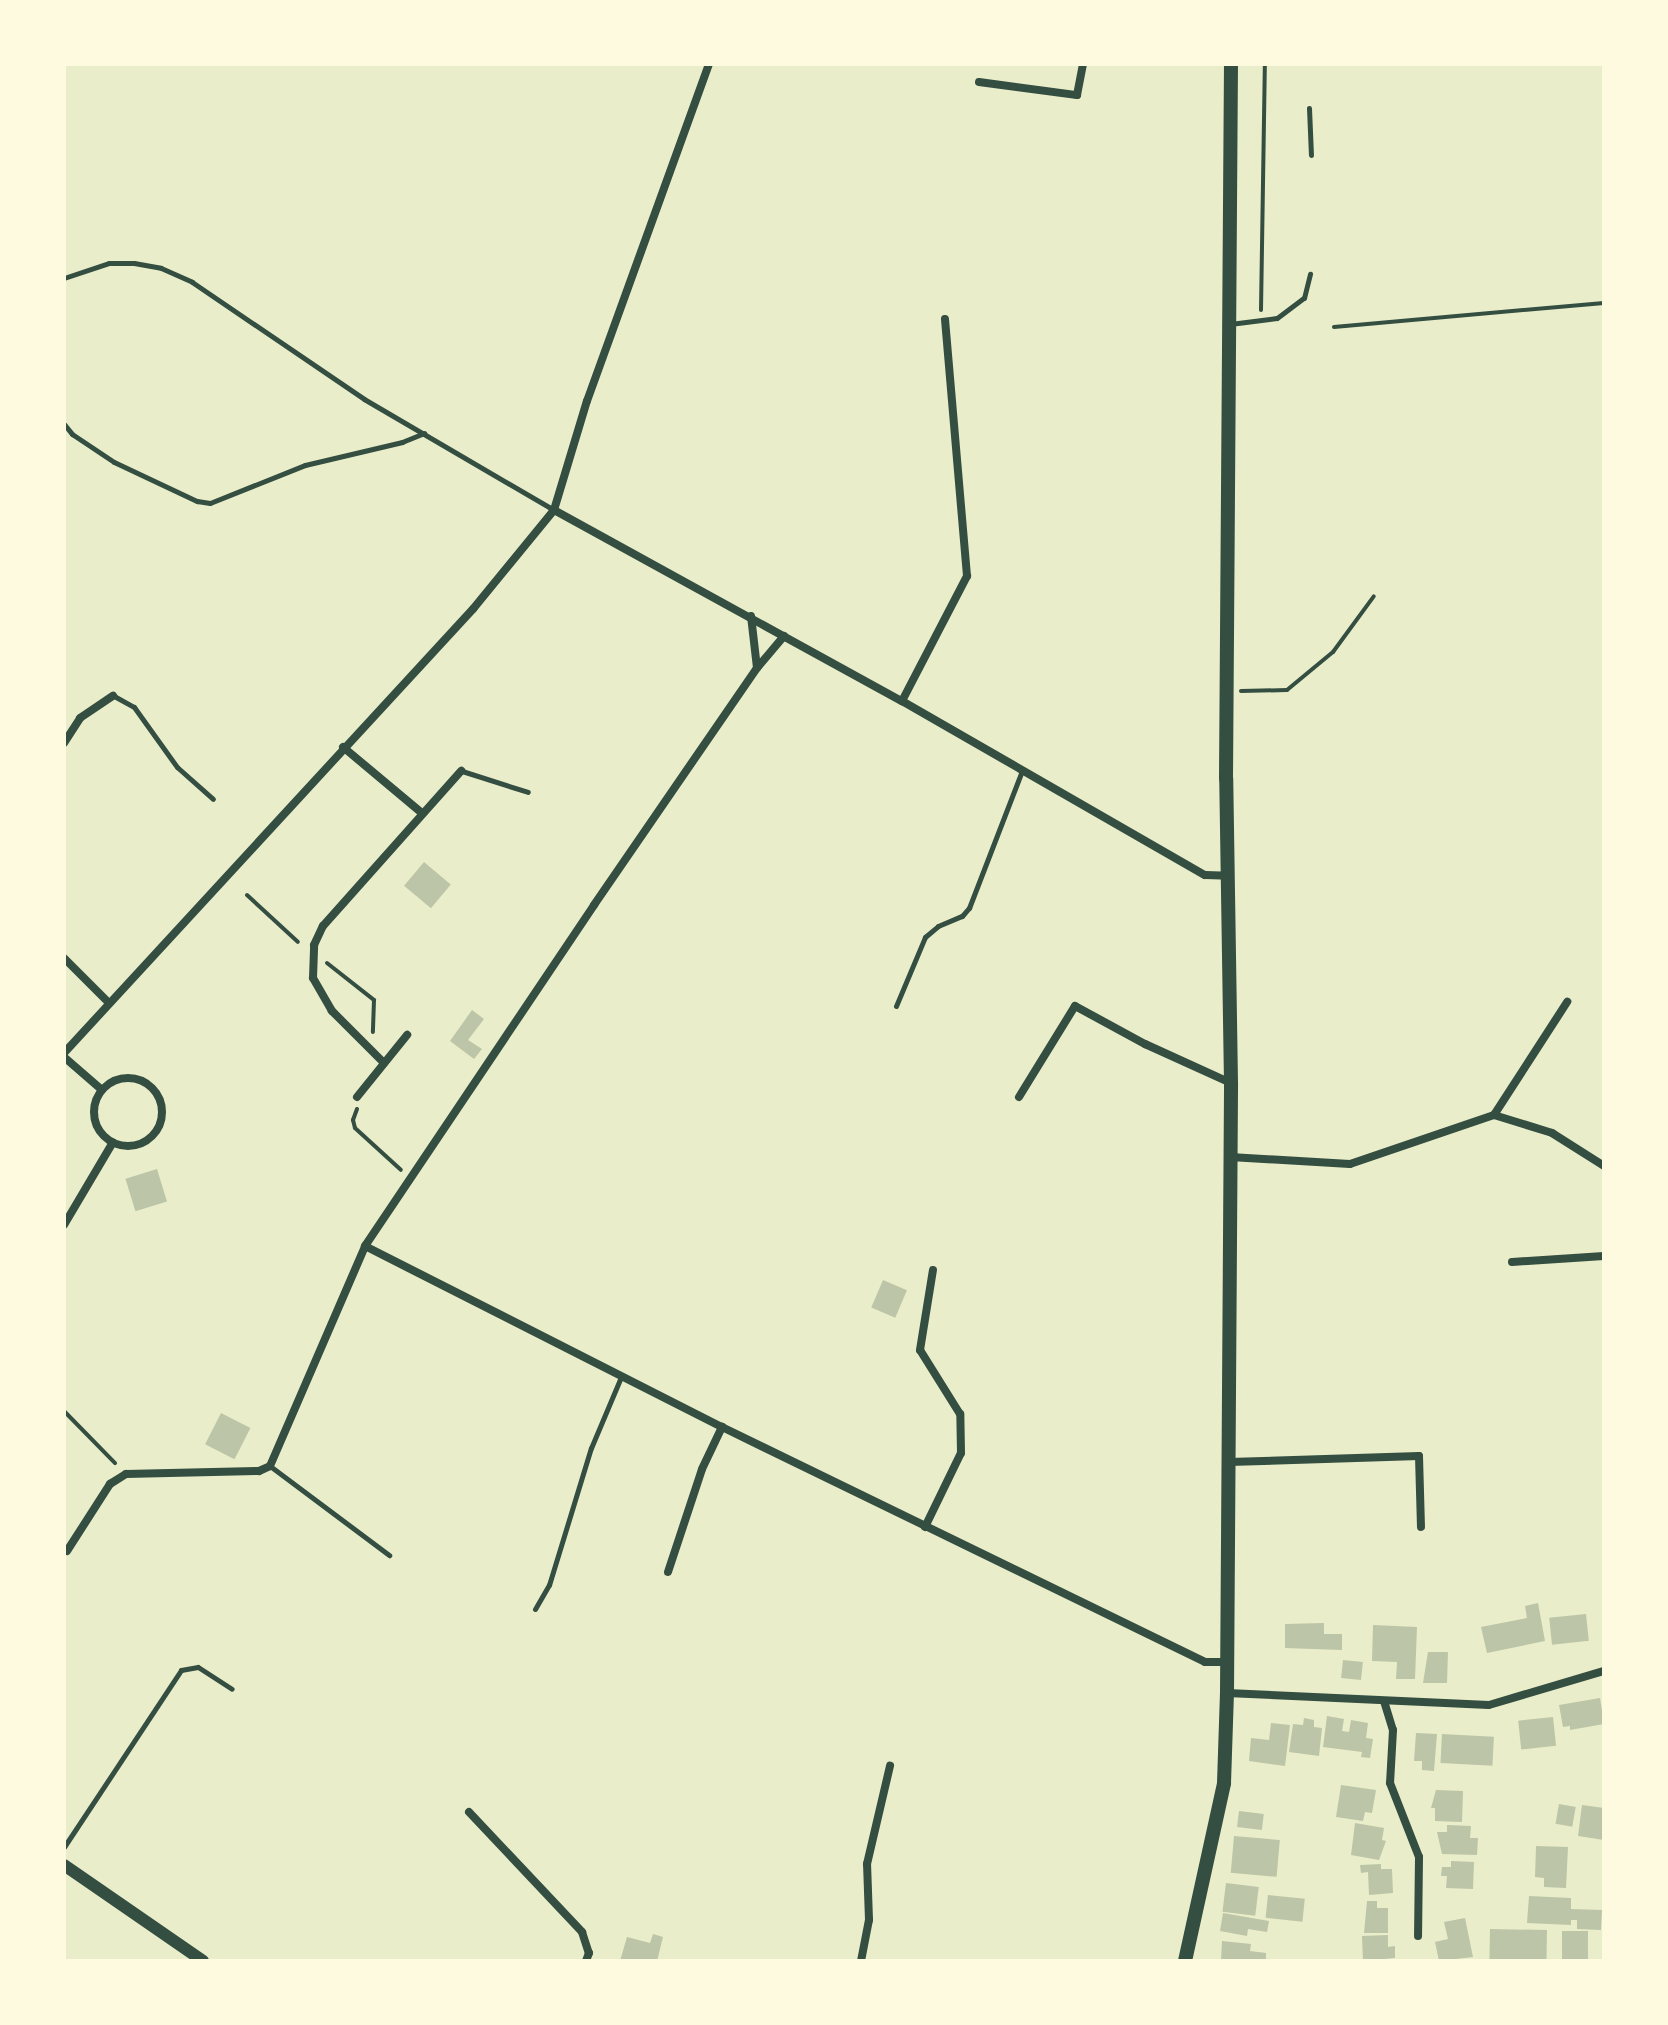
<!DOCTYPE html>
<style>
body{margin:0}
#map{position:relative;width:1668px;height:2025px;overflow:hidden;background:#e9edc9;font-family:Lora,serif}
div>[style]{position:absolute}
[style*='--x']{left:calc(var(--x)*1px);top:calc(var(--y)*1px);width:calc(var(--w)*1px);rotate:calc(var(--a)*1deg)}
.building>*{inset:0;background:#bcc5a7;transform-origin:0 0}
.path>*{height:4px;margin:-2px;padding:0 2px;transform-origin:2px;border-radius:2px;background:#344e41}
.service>*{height:5px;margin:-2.5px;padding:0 2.5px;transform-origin:2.5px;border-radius:2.5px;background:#344e41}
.minor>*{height:8px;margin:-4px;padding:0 4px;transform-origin:4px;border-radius:4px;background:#344e41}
.minor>.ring{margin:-4px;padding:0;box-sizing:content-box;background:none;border:8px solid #344e41;border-radius:50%}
.tertiary>*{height:12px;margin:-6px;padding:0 6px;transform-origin:6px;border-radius:6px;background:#344e41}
.secondary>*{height:14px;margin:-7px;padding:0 7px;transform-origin:7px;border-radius:7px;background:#344e41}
span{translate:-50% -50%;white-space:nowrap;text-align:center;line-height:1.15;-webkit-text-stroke:7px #fefae0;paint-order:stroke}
.frame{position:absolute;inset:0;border:66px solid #fefae0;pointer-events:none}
</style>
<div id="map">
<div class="building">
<i style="left:424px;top:862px;width:35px;height:31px;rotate:40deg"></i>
<i style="clip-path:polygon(472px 1010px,484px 1019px,468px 1040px,482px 1049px,474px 1059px,450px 1041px)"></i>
<i style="left:157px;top:1169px;width:34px;height:33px;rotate:73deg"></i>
<i style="left:883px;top:1280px;width:26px;height:30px;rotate:23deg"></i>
<i style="left:221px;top:1413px;width:33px;height:35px;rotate:27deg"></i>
<i style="clip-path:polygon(1538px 1603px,1545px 1641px,1487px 1653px,1481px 1627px,1527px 1618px,1525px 1606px)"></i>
<i style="left:1586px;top:1614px;width:27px;height:37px;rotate:84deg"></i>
<i style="clip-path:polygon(1324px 1623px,1324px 1634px,1342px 1634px,1342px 1650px,1285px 1648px,1285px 1624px)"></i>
<i style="clip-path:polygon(1373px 1625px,1417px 1627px,1415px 1679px,1396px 1679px,1397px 1662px,1372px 1661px)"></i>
<i style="clip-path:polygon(1428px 1652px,1448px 1652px,1447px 1683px,1423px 1683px)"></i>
<i style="left:1343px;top:1660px;width:20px;height:18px;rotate:6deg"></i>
<i style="clip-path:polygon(1600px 1698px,1604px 1724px,1570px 1730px,1570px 1726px,1563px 1727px,1559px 1705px)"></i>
<i style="clip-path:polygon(1327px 1716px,1344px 1719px,1342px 1731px,1349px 1732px,1351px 1720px,1368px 1723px,1366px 1738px,1373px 1739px,1370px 1758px,1361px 1757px,1362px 1752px,1323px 1747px)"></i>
<i style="left:1553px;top:1717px;width:29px;height:35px;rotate:84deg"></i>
<i style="clip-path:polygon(1304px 1718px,1314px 1720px,1314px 1727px,1322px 1728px,1319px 1756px,1289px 1752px,1293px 1724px,1303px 1725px)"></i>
<i style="clip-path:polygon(1271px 1723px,1290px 1725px,1285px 1766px,1249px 1761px,1251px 1738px,1269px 1740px)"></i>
<i style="clip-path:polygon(1416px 1733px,1437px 1734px,1434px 1771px,1422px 1770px,1422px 1761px,1414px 1761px)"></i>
<i style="left:1442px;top:1734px;width:52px;height:29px;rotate:3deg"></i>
<i style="clip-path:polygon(1341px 1785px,1376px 1790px,1372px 1813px,1365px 1812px,1363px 1821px,1336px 1817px)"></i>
<i style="clip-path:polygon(1436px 1790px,1463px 1791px,1462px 1822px,1435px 1821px,1435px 1808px,1431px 1808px)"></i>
<i style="left:1559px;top:1804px;width:17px;height:20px;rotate:10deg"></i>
<i style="clip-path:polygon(1582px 1805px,1604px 1808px,1604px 1840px,1578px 1836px)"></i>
<i style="left:1239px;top:1811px;width:25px;height:16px;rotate:7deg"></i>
<i style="clip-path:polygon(1355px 1823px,1384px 1828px,1382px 1840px,1386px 1841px,1379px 1860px,1351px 1855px)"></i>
<i style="clip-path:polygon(1447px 1825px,1471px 1826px,1470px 1838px,1478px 1838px,1477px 1855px,1442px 1854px,1437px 1832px,1447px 1832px)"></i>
<i style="left:1234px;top:1836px;width:46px;height:37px;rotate:5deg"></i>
<i style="clip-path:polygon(1536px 1846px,1568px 1847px,1566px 1888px,1544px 1887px,1544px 1878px,1535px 1877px)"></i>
<i style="clip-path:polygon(1451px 1861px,1474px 1862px,1473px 1889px,1446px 1888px,1447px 1876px,1441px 1876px,1442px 1867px,1451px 1867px)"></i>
<i style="clip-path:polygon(1381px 1864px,1381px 1869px,1392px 1869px,1393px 1893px,1369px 1895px,1368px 1872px,1361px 1873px,1360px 1865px)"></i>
<i style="left:1226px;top:1883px;width:33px;height:29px;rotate:7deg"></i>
<i style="left:1268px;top:1895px;width:37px;height:23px;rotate:6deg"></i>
<i style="clip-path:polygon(1529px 1896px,1571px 1898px,1571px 1909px,1602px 1910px,1601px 1930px,1577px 1929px,1577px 1920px,1571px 1920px,1571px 1925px,1527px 1923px)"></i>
<i style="clip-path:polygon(1367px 1901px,1377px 1901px,1377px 1908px,1388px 1908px,1388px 1933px,1364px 1933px)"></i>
<i style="clip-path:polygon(1223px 1913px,1269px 1921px,1267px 1932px,1248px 1929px,1247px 1936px,1220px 1931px)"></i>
<i style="clip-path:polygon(1465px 1918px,1473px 1957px,1439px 1961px,1435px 1942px,1448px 1939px,1444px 1922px)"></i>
<i style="left:1490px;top:1929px;width:57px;height:32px;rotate:1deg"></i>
<i style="left:1562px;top:1931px;width:26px;height:30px"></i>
<i style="clip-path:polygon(653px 1934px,663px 1937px,657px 1961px,620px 1961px,627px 1937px,650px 1943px)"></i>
<i style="clip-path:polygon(1388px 1935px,1388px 1947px,1395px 1946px,1395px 1958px,1363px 1961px,1362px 1936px)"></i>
<i style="clip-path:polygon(1222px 1941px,1251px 1944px,1250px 1951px,1266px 1953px,1266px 1961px,1221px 1960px)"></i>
</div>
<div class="path">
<i style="--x:1261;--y:310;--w:246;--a:-89.1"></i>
<i style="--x:1334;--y:327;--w:271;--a:-5.1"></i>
<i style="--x:1241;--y:691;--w:46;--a:-1.2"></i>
<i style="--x:1287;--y:690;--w:60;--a:-39.6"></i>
<i style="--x:1333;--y:652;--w:69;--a:-53.8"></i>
<i style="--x:247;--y:895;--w:69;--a:42.7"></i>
<i style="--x:327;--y:963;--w:60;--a:38.2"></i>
<i style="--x:374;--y:1000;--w:32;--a:92"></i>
<i style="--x:357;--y:1109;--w:12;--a:110"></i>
<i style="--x:353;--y:1120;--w:8;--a:76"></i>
<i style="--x:355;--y:1128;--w:62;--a:42.4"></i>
<i style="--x:64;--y:1411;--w:73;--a:45.6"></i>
</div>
<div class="service">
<i style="--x:1309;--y:108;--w:47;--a:87.6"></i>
<i style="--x:64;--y:278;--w:47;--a:-18.4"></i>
<i style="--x:109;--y:263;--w:25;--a:0"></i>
<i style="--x:134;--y:263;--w:27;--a:10"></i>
<i style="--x:161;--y:268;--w:34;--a:24"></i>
<i style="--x:192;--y:282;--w:208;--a:34.2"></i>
<i style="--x:364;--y:399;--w:220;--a:30.3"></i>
<i style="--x:1230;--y:324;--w:47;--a:-7.3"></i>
<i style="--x:1277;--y:318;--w:34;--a:-37"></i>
<i style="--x:1304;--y:298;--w:25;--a:-76"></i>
<i style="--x:64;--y:424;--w:13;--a:51"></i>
<i style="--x:72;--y:434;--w:50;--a:33.7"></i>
<i style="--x:114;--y:462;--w:92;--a:25.2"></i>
<i style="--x:197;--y:501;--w:13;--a:9"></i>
<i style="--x:210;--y:503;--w:102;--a:-21.8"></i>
<i style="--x:305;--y:465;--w:100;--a:-13.3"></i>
<i style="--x:402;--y:442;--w:24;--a:-22"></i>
<i style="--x:114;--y:696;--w:23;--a:29"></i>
<i style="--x:134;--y:707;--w:74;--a:54.4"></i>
<i style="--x:177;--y:767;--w:48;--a:41.6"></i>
<i style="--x:462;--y:771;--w:69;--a:17.7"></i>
<i style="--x:896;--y:1006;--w:75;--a:-67.2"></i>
<i style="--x:925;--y:937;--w:17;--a:-40"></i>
<i style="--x:938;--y:926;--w:26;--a:-23"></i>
<i style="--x:962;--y:916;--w:11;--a:-49"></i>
<i style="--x:969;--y:908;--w:147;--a:-68.9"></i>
<i style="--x:270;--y:1466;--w:149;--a:36.8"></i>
<i style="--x:535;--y:1609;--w:28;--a:-60"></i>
<i style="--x:549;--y:1585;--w:143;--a:-73"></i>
<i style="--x:591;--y:1448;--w:77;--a:-67.1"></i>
<i style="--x:64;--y:1847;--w:212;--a:-56.5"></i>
<i style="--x:181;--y:1670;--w:17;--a:-10"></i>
<i style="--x:198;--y:1667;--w:40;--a:32.9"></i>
</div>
<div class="minor">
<i style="--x:979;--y:82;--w:99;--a:7.6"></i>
<i style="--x:1077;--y:95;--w:32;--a:-79"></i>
<i style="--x:554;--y:510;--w:397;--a:28.8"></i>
<i style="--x:902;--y:701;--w:349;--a:29.9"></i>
<i style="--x:1205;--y:875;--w:24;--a:2"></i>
<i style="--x:751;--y:616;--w:52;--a:83.4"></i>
<i style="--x:902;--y:701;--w:141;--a:-62.5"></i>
<i style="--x:967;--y:576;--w:258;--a:-94.9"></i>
<i style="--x:64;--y:743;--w:30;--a:-57"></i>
<i style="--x:80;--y:718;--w:40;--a:-34"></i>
<i style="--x:343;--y:747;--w:103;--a:39.9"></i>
<i style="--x:64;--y:958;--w:64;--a:45"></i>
<i style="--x:64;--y:1053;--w:604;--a:-47.35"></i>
<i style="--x:473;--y:609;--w:128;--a:-50.7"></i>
<i style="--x:554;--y:510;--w:114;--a:-73.2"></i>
<i style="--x:587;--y:401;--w:358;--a:-70.1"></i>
<i style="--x:64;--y:1057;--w:50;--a:41"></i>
<i style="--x:384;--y:1063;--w:74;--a:-135"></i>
<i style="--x:332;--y:1011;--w:38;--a:-120"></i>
<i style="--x:313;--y:978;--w:33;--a:-88"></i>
<i style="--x:314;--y:945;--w:21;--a:-65"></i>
<i style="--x:323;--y:926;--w:208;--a:-48.3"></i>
<i class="ring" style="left:94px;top:1078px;width:60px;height:60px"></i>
<i style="--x:357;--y:1097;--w:80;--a:-51.1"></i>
<i style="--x:1019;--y:1097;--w:107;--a:-58.4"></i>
<i style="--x:1075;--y:1006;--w:80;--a:28.5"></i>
<i style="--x:1145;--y:1044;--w:94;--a:24.4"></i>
<i style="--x:1494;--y:1115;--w:135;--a:-57.1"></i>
<i style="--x:1230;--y:1157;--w:120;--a:3.3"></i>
<i style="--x:1350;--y:1164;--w:152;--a:-18.8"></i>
<i style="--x:1494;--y:1115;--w:61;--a:17.2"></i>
<i style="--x:1552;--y:1133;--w:62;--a:32.4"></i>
<i style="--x:64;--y:1225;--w:96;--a:-59.4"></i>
<i style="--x:365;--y:1246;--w:400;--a:26.9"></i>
<i style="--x:722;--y:1427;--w:537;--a:25.94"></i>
<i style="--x:1205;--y:1662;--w:22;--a:0"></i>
<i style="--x:1512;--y:1262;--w:92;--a:-3.7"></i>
<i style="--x:1229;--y:1462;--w:190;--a:-1.8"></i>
<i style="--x:1419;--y:1456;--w:71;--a:88.4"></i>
<i style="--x:925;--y:1527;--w:82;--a:-64.1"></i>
<i style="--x:961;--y:1453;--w:39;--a:-91"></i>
<i style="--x:960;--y:1414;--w:75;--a:-122"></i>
<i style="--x:920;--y:1350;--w:81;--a:-80.8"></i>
<i style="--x:67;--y:1551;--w:80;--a:-57.3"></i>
<i style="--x:110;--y:1484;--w:19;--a:-32"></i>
<i style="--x:126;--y:1474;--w:133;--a:-1.3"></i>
<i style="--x:259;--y:1471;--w:12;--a:-24"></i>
<i style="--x:270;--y:1466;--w:240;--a:-66.6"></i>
<i style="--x:365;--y:1246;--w:411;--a:-56.1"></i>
<i style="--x:594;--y:905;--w:288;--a:-55.5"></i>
<i style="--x:757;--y:668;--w:42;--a:-49.8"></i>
<i style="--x:668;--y:1572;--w:108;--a:-71.7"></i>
<i style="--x:702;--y:1469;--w:47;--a:-64.5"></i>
<i style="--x:1227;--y:1693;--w:262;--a:2.6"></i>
<i style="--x:1489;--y:1705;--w:120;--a:-16.5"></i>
<i style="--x:1384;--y:1701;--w:30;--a:73"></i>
<i style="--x:1393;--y:1730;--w:53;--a:93.2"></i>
<i style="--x:1390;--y:1783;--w:79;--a:68.6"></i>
<i style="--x:1419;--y:1857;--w:79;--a:90.7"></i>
<i style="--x:469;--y:1812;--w:165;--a:46.7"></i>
<i style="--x:582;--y:1932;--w:22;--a:72"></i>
<i style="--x:589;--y:1953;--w:9;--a:111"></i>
<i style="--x:861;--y:1961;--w:42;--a:-79"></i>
<i style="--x:869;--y:1920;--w:56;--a:-92"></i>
<i style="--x:867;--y:1864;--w:101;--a:-76.8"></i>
</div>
<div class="tertiary">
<i style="--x:64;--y:1865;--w:169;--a:34.6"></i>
</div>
<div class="secondary">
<i style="--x:1185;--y:1961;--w:182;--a:-77.6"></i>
<i style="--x:1224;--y:1783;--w:90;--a:-88.1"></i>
<i style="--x:1227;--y:1693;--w:610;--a:-89.62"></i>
<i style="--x:1231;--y:1083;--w:305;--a:-90.9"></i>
<i style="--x:1226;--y:778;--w:714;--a:-89.6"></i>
</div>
<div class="frame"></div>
</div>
